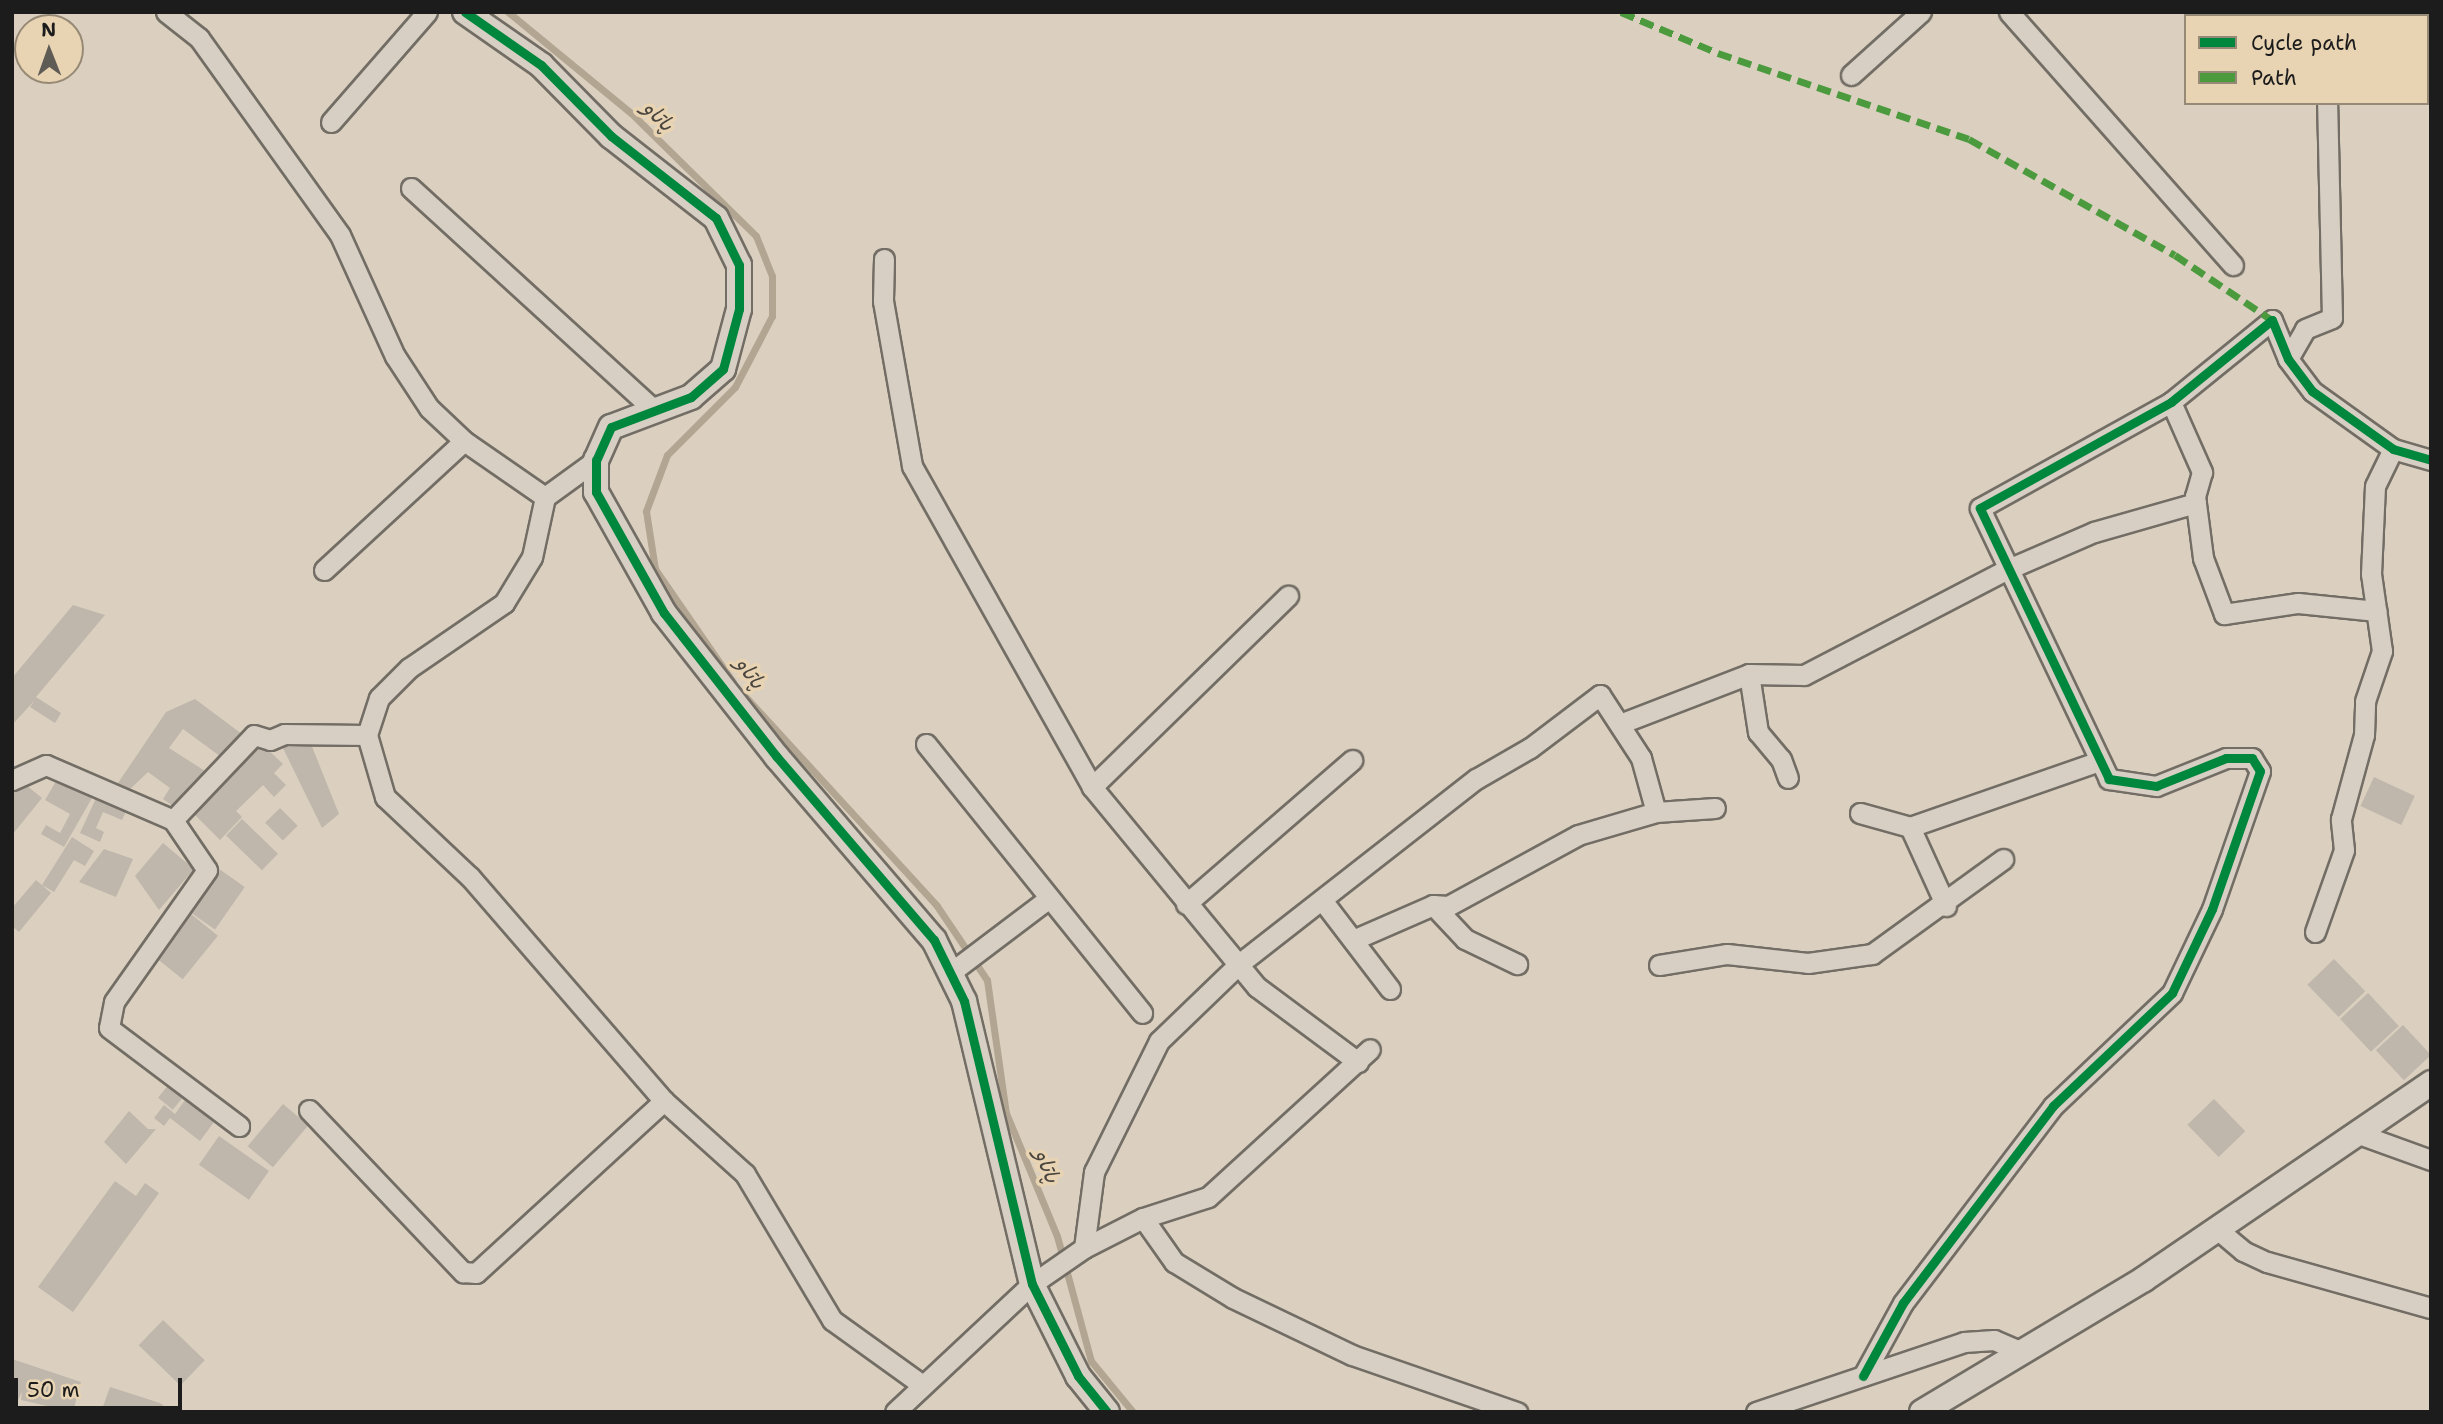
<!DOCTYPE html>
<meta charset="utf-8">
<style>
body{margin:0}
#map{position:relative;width:2443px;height:1424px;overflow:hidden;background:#dbd0bf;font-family:"Shantell Sans","Playpen Sans Arabic",sans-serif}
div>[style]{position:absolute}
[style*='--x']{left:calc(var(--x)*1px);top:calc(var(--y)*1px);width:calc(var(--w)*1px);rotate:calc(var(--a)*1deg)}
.stream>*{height:7px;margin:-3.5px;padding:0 3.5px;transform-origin:3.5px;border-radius:3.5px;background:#b2a591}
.building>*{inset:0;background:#bfb7ab;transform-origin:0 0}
.roads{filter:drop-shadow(2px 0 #726d65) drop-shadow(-2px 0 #726d65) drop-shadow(0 2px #726d65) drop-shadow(0 -2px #726d65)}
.minor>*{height:19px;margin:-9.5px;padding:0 9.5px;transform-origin:9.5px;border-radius:9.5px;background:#d7cfc3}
.tertiary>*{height:24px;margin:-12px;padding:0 12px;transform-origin:12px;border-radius:12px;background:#d7cfc3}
.quiet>*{height:7px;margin-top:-3.5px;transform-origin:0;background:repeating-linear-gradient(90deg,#4c9a3e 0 14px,transparent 0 21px)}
.cycleway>*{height:9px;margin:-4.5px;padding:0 4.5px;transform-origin:4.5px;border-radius:4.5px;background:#00873e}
span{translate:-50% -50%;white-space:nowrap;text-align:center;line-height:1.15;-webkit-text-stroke:7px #e8d3b2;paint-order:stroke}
.water-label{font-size:21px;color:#4a453e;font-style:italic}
.frame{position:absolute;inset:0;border:14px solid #1c1c1c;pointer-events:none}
.legend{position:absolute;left:2184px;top:14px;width:245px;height:91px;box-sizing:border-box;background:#e8d3b2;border:2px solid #968a76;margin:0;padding:9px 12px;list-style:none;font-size:21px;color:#1c1c1c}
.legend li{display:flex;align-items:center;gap:14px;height:35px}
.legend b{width:35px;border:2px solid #968a76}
.north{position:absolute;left:14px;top:14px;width:70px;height:70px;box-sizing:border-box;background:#e8d3b2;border:2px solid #968a76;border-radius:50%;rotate:359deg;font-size:19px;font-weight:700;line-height:28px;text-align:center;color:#1c1c1c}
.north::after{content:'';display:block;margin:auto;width:24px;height:32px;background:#5f5b55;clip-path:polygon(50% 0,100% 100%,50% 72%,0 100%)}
.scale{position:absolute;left:14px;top:1378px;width:168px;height:32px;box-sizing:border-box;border:4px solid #1c1c1c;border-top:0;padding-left:9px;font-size:21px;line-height:24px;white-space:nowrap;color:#1c1c1c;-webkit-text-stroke:5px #e8d3b2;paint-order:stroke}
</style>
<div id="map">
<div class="stream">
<i style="--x:508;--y:12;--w:159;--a:39.4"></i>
<i style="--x:631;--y:113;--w:175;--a:44.5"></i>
<i style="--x:756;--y:236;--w:43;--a:68.2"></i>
<i style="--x:772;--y:276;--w:40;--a:90"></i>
<i style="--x:772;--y:316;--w:80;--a:117.5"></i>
<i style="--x:735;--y:387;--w:96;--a:135"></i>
<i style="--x:667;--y:455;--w:60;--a:110.6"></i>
<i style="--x:646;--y:511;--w:59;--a:81.2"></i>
<i style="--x:655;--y:569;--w:137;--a:55.4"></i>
<i style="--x:743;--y:694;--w:287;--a:47.5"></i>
<i style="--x:937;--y:906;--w:89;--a:56"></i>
<i style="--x:987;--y:980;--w:134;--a:81.9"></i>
<i style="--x:1006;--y:1113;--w:133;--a:67.5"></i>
<i style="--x:1057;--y:1236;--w:130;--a:74.8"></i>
<i style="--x:1091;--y:1361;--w:66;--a:50.5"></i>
</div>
<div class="building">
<i style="clip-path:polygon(73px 605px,105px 615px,36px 697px,61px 713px,55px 723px,30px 707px,35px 700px,12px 725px,12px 678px)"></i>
<i style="clip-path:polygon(195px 699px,246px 737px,228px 762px,183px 729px,169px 748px,205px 771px,177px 809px,163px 799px,170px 788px,148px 772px,126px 793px,116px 786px,166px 712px)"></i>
<i style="clip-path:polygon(309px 739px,339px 814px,322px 828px,280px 742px)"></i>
<i style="clip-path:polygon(261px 743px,283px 764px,274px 773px,286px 785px,274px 797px,263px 785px,236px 811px,242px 817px,220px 840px,189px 809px)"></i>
<i style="left:2374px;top:777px;width:45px;height:32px;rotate:25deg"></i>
<i style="clip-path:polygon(58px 778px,92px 798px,64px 847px,41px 834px,46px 825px,60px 833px,70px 814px,45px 800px)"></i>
<i style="clip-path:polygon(21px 781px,42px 798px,12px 835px,12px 786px)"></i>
<i style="clip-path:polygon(97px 796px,127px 809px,122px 820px,103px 812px,96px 828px,104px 832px,100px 842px,80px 833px)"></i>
<i style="left:280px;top:808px;width:25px;height:21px;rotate:45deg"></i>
<i style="left:242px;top:819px;width:50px;height:23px;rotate:44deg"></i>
<i style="clip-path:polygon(72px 837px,94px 851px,85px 866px,74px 860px,54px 892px,42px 885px)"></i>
<i style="clip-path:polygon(163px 843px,194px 869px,159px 910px,135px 876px)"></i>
<i style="clip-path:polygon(104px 849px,133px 859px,116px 897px,79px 882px)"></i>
<i style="left:212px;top:864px;width:40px;height:52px;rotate:35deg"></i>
<i style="clip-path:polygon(36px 880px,51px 893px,19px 932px,12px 926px,12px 908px)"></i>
<i style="left:186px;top:910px;width:41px;height:56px;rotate:39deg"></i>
<i style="left:2334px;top:959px;width:45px;height:37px;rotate:46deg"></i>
<i style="left:2368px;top:993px;width:45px;height:38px;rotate:47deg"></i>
<i style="left:2403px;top:1025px;width:41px;height:37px;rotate:47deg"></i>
<i style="left:170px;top:1083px;width:19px;height:19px;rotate:39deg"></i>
<i style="clip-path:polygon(188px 1096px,217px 1118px,200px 1141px,170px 1118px,164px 1126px,154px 1118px,164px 1105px,175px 1114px)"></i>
<i style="left:2214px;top:1099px;width:45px;height:37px;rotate:46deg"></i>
<i style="left:283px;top:1104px;width:33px;height:55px;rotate:40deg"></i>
<i style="clip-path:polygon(129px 1111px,148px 1129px,156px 1129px,126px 1164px,104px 1142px)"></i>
<i style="left:219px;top:1136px;width:61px;height:35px;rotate:35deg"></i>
<i style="clip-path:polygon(115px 1181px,136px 1196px,145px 1183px,159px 1193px,73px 1312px,38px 1287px)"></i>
<i style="left:163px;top:1320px;width:58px;height:35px;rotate:44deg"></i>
<i style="clip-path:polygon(12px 1359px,81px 1382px,73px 1412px,21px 1400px,22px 1392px,12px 1412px)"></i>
<i style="clip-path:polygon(110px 1387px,160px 1403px,172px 1412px,101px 1412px)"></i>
</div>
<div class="roads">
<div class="minor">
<i style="--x:166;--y:12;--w:42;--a:38.2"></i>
<i style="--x:199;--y:38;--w:242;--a:54.4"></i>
<i style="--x:340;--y:235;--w:133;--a:65.6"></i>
<i style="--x:395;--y:356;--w:62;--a:56.8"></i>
<i style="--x:429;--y:408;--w:48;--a:43.3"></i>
<i style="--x:464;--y:441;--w:98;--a:34.7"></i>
<i style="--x:2009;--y:12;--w:338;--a:48.5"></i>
<i style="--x:2315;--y:12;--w:5;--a:53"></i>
<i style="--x:2352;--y:16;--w:4;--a:-63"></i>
<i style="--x:1851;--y:75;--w:94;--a:-42"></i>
<i style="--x:331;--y:122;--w:146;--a:-48.9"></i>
<i style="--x:411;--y:188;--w:332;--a:42.4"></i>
<i style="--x:884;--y:259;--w:42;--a:91.4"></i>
<i style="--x:883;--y:301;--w:168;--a:80"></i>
<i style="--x:912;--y:466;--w:368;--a:60.7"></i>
<i style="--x:1092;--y:787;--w:259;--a:50.5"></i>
<i style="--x:1257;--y:987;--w:126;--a:36.6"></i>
<i style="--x:2288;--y:359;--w:34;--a:-60"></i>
<i style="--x:2305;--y:329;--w:29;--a:-22"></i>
<i style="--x:2332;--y:318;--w:215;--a:-91.3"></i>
<i style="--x:2171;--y:402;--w:77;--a:66.1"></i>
<i style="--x:2202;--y:472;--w:25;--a:106"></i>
<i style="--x:2195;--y:496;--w:63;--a:82.6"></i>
<i style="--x:2203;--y:558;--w:60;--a:69.4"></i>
<i style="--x:2224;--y:614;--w:75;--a:-8.5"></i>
<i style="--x:2298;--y:603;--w:79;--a:5.8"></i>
<i style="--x:596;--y:460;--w:63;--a:144"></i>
<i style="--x:545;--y:497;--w:61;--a:102.2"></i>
<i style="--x:532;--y:557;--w:54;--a:121.3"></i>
<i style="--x:504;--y:603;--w:115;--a:145.6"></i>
<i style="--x:409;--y:668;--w:42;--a:135"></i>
<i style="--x:379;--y:698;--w:39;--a:108"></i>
<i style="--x:367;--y:735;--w:65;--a:73.8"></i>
<i style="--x:385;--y:797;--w:117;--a:43.3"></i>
<i style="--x:470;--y:877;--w:296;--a:49.1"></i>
<i style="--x:664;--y:1101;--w:109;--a:42"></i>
<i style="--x:745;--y:1174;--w:170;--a:59.2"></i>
<i style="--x:832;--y:1320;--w:110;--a:35.7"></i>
<i style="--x:324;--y:570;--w:190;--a:-42.7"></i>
<i style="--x:1749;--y:674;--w:59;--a:81.2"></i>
<i style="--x:1758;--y:732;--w:35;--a:50"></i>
<i style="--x:1781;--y:759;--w:20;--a:70"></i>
<i style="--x:1622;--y:723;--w:136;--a:-21.1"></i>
<i style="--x:1749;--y:674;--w:55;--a:1"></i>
<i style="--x:1804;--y:675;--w:228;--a:-27.5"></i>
<i style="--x:2006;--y:570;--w:96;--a:-23.4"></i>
<i style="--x:2094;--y:532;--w:106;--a:-15.9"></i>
<i style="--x:926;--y:744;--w:345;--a:51.2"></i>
<i style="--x:12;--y:780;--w:37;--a:-24"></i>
<i style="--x:46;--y:765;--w:138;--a:23.4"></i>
<i style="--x:173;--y:820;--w:117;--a:-46.4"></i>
<i style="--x:254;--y:735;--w:17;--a:17"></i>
<i style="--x:270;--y:740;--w:15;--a:-23"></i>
<i style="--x:284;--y:734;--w:83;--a:0.7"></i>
<i style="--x:1092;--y:787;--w:274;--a:-44.3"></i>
<i style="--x:1860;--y:813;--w:52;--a:15.6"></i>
<i style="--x:1910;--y:827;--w:201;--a:-19.2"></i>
<i style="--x:173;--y:820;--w:60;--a:55.8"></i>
<i style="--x:207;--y:870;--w:161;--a:125.2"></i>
<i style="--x:114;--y:1002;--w:26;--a:101"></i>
<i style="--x:109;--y:1028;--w:163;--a:37"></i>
<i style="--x:1910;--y:827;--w:87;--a:65.5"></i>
<i style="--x:1322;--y:900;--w:112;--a:52.6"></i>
<i style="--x:1186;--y:904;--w:220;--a:-40.9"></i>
<i style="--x:1433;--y:905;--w:47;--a:46.7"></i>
<i style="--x:1465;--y:939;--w:58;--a:25.7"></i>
<i style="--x:2315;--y:932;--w:87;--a:-70.5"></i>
<i style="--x:2344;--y:850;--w:31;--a:-96"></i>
<i style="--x:2341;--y:819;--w:87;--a:-74.7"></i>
<i style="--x:2364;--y:735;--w:34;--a:-88"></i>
<i style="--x:2365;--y:701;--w:53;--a:-71.2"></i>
<i style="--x:2382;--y:651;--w:78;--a:-98.1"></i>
<i style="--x:2371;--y:574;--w:88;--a:-87.4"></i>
<i style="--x:2375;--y:486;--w:41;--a:-64.1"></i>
<i style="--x:1353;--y:940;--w:87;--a:-23.6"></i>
<i style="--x:1433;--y:905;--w:15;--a:4"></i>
<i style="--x:1448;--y:906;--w:148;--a:-28.6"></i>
<i style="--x:1578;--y:835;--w:81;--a:-16.4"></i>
<i style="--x:1656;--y:812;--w:59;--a:-3.9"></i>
<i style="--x:1659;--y:965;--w:69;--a:-9.2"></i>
<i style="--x:1727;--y:954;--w:81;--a:6.3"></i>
<i style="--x:1808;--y:963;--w:65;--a:-8"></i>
<i style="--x:1872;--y:954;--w:162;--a:-35.9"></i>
<i style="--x:950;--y:973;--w:124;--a:-37.1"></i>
<i style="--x:309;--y:1110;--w:224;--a:46.5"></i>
<i style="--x:463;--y:1272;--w:13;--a:4"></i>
<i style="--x:476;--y:1273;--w:255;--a:-42.5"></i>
<i style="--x:2356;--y:1133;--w:80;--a:19.8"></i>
<i style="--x:1143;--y:1218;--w:54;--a:54.8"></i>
<i style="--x:1174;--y:1262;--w:69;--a:31.4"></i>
<i style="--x:1233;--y:1298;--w:132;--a:25.6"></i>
<i style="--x:1352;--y:1355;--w:175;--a:19.1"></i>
<i style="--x:2217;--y:1229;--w:34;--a:40"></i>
<i style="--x:2243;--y:1251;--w:26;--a:25"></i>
<i style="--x:2267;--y:1262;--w:170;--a:15.7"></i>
<i style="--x:1084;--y:1248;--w:77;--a:-82.5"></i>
<i style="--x:1094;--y:1172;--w:146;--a:-63.6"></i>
<i style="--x:1159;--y:1041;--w:111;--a:-43.9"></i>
<i style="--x:1239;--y:964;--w:301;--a:-38"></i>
<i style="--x:1476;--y:779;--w:62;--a:-29.9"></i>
<i style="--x:1530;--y:748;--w:88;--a:-37.1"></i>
<i style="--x:1600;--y:695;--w:75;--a:56.9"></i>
<i style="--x:1641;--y:758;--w:56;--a:74.5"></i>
<i style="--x:1863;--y:1376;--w:83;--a:-61.3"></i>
<i style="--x:1903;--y:1303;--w:248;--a:-52.7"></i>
<i style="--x:2053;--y:1106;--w:164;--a:-43.5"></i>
<i style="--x:2172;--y:993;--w:93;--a:-64.5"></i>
<i style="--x:2212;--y:909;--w:146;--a:-70.8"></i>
<i style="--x:2260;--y:771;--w:15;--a:-122"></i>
<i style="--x:2252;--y:758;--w:26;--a:180"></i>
<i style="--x:2226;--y:758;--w:75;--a:158.2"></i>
<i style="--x:2156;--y:786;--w:48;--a:-171.5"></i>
<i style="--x:2109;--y:779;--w:300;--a:-115.5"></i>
<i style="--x:1980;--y:508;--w:218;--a:-29"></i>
<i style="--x:2171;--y:402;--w:130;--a:-39.1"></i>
<i style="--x:2272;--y:320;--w:42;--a:67.7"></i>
<i style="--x:2288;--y:359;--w:40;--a:53"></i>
<i style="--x:2312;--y:391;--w:100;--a:35.6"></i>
<i style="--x:2393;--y:449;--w:40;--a:16"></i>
<i style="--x:895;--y:1412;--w:187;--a:-43.1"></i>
<i style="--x:1032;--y:1284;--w:63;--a:-34.7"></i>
<i style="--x:1084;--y:1248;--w:66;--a:-27"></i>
<i style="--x:1143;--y:1218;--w:68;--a:-17.9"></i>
<i style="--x:1208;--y:1197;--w:219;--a:-42.4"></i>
<i style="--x:1756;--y:1412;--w:219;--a:-18.6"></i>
<i style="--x:1964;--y:1342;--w:30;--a:-4"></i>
<i style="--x:1994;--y:1340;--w:26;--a:23"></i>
</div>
<div class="tertiary">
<i style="--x:465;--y:12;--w:93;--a:34.9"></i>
<i style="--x:541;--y:65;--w:100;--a:45.4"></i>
<i style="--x:611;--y:136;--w:133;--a:38"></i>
<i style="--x:716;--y:218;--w:52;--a:63.9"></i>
<i style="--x:739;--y:265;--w:44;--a:90"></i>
<i style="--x:739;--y:309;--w:62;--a:104.9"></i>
<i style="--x:723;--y:369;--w:43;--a:138.8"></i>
<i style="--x:691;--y:397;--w:85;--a:159.4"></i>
<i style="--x:611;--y:427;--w:36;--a:114"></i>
<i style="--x:596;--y:460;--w:32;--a:90"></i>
<i style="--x:596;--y:492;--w:139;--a:60.7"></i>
<i style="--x:664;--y:613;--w:183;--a:51.9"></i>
<i style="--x:777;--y:757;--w:241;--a:49.4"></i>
<i style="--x:934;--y:940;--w:68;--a:63.8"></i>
<i style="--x:964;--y:1001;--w:291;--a:76.5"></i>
<i style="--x:1032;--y:1284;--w:103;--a:63.4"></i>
<i style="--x:1078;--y:1376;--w:46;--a:51.1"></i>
<i style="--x:1922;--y:1412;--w:259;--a:-30.9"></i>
<i style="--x:2144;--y:1279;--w:348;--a:-34.3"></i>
</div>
</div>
<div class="quiet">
<i style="--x:1621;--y:12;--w:105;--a:22.9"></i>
<i style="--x:1718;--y:53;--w:265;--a:18.9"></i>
<i style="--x:1969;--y:139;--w:236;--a:29.4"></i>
<i style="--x:2175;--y:255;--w:117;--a:33.8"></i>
</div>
<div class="cycleway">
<i style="--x:465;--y:12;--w:93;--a:34.9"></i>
<i style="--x:541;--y:65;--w:100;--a:45.4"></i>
<i style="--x:611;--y:136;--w:133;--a:38"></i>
<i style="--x:716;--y:218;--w:52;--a:63.9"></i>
<i style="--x:739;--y:265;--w:44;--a:90"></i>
<i style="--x:739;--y:309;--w:62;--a:104.9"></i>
<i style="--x:723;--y:369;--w:43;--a:138.8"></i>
<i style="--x:691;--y:397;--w:85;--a:159.4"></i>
<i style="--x:611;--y:427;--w:36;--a:114"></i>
<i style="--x:596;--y:460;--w:32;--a:90"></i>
<i style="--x:596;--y:492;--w:139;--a:60.7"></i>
<i style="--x:664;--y:613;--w:183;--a:51.9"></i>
<i style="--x:777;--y:757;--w:241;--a:49.4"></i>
<i style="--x:934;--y:940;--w:68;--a:63.8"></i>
<i style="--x:964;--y:1001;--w:291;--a:76.5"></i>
<i style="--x:1032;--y:1284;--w:103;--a:63.4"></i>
<i style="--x:1078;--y:1376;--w:46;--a:51.1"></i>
<i style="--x:1863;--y:1376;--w:83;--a:-61.3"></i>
<i style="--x:1903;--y:1303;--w:248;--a:-52.7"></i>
<i style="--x:2053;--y:1106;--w:164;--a:-43.5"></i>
<i style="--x:2172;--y:993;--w:93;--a:-64.5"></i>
<i style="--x:2212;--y:909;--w:146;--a:-70.8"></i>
<i style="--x:2260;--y:771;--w:15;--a:-122"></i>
<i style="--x:2252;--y:758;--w:26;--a:180"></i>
<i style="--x:2226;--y:758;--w:75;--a:158.2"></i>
<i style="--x:2156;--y:786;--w:48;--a:-171.5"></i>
<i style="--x:2109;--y:779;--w:300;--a:-115.5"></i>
<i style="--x:1980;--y:508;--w:218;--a:-29"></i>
<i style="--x:2171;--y:402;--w:130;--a:-39.1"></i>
<i style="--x:2272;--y:320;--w:42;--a:67.7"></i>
<i style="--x:2288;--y:359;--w:40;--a:53"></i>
<i style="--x:2312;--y:391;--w:100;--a:35.6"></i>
<i style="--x:2393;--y:449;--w:40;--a:16"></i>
</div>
<div class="water-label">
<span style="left:658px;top:116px;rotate:44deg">پاتاو</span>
<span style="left:750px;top:673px;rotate:53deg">پاتاو</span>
<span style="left:1047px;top:1166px;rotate:68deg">پاتاو</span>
</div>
<div class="frame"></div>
<ul class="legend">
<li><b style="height:9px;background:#00873e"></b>Cycle path</li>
<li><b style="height:9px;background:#4c9a3e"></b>Path</li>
</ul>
<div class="north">N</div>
<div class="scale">50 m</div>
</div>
